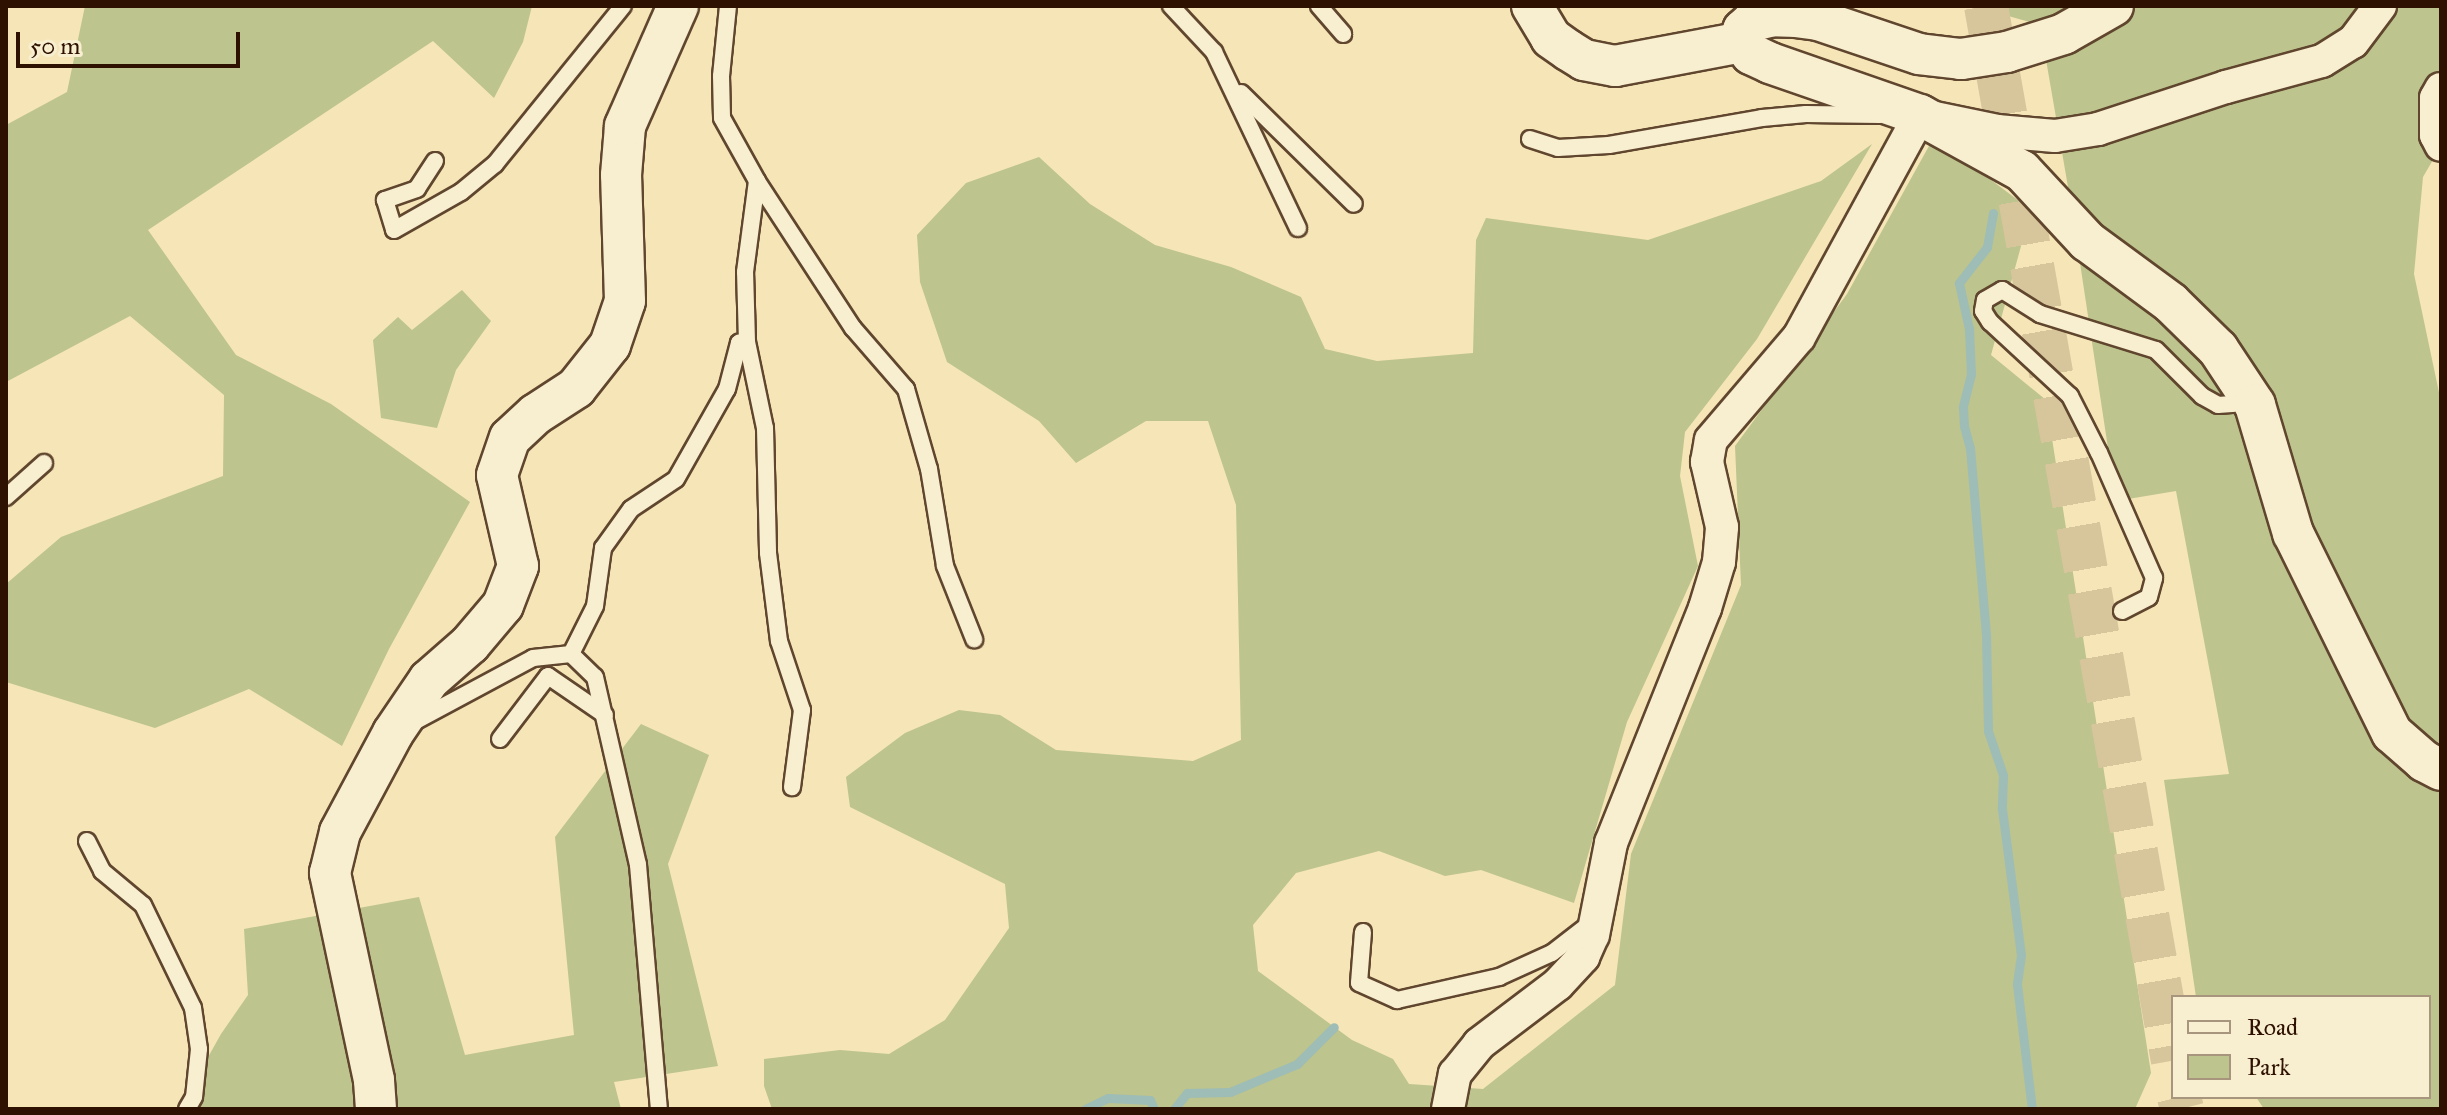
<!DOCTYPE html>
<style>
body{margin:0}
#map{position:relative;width:2447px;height:1115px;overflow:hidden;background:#f5e5b7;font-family:"IM FELL Great Primer",serif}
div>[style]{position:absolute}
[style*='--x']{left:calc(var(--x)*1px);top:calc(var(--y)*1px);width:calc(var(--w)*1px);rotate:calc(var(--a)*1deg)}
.green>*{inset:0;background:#bdc48d}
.stream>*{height:9px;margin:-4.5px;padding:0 4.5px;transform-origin:4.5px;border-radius:4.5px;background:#9ebdb6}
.trunk-tunnel>*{height:44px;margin-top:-22px;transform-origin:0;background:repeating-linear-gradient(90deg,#d7c59c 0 44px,transparent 0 66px)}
.roads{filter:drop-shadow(2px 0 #60462e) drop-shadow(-2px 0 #60462e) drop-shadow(0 2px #60462e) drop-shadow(0 -2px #60462e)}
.service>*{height:16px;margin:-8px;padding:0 8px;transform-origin:8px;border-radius:8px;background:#f8eed0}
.minor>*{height:32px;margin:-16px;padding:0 16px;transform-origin:16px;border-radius:16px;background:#f8eed0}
.tertiary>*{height:40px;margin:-20px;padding:0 20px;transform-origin:20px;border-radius:20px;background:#f8eed0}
span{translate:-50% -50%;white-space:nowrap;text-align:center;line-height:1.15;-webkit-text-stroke:6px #f8eed0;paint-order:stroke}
.frame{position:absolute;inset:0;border:8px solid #2e1100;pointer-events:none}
.legend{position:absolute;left:2171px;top:995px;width:260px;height:104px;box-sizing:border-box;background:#f8eed0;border:2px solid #a7967d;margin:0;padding:10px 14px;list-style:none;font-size:24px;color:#2e1100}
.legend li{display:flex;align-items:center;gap:16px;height:40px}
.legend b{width:40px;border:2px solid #a7967d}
.scale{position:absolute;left:16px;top:32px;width:224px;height:36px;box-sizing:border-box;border:4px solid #2e1100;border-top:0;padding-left:10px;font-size:24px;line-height:28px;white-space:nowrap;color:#2e1100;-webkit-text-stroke:6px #f8eed0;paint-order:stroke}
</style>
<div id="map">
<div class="green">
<i style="clip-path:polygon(85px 6px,532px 6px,523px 42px,494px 98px,433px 41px,148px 230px,236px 355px,331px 404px,470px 502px,389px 649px,342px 746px,249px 689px,155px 728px,6px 682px,6px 584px,61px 537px,223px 476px,224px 395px,130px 316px,6px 382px,6px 125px,67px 92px)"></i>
<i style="clip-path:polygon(1973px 6px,2441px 6px,2441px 146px,2423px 177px,2414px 274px,2441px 402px,2441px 751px,2404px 728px,2287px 468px,2266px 394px,2228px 331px,2102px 234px,2139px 267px,2156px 294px,2183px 315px,2235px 371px,2246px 395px,2270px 492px,2288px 539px,2382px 740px,2415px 768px,2441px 774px,2441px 1109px,2264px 1109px,2256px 1097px,2429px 1097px,2429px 997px,2196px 997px,2164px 780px,2229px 774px,2176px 491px,2116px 501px,2072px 210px,2040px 25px)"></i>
<i style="clip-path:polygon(1934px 137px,2031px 210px,1991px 355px,2046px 400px,2151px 1073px,2135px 1109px,772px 1109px,764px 1086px,764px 1059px,840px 1050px,889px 1054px,945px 1020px,1009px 928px,1005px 884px,850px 807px,846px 777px,905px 733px,959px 710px,1000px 715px,1056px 750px,1193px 761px,1241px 740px,1236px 505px,1208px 421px,1146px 421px,1076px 463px,1039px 421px,947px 362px,920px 282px,917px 235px,966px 183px,1039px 157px,1090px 204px,1155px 245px,1231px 267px,1301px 297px,1325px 349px,1377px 361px,1473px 353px,1476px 240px,1486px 218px,1648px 240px,1821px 181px,1872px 144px,1757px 339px,1685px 432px,1680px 476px,1698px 566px,1627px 722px,1574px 903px,1481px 870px,1445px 876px,1379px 851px,1296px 873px,1253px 925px,1258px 971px,1352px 1040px,1393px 1059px,1409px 1084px,1483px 1089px,1615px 985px,1631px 854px,1741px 585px,1735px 446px,1847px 294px)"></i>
<i style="clip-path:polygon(462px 290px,491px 321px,456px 370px,437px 428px,381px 418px,373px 340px,398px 317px,412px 330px)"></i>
<i style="clip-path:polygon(641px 724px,709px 755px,668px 864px,718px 1066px,614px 1082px,621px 1109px,179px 1109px,221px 1034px,248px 995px,244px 929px,419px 897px,465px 1055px,574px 1035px,555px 837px)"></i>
</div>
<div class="stream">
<i style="--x:1993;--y:213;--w:35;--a:100"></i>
<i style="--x:1987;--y:247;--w:46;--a:127.9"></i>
<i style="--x:1959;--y:283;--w:47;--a:77.7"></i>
<i style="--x:1969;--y:329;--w:45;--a:87.5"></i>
<i style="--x:1971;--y:374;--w:34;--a:104"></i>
<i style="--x:1963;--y:407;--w:19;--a:87"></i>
<i style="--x:1964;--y:426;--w:23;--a:75"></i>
<i style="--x:1970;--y:448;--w:187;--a:85.1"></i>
<i style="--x:1986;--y:634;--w:97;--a:88.8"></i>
<i style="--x:1988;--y:731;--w:46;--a:71.2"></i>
<i style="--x:2003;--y:775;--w:34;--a:92"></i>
<i style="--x:2002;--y:809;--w:147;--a:82.6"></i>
<i style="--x:2021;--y:955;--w:29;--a:98"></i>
<i style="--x:2017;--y:984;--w:126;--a:83.2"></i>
<i style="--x:1085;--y:1109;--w:25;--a:-26"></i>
<i style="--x:1108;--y:1098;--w:42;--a:2.7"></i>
<i style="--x:1150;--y:1100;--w:10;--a:66"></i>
<i style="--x:1174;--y:1109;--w:21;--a:-51"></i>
<i style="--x:1187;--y:1093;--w:43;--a:-1.3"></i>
<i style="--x:1230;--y:1092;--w:73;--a:-22.7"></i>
<i style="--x:1297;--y:1064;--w:52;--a:-45"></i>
</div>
<div class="trunk-tunnel">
<i style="--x:1986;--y:6;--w:1071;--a:79.95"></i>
<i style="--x:2179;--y:1097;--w:12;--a:76"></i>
</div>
<div class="roads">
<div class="service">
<i style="--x:728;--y:6;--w:70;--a:95.7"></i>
<i style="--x:721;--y:76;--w:42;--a:88.6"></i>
<i style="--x:722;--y:118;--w:72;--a:60.9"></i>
<i style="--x:757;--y:181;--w:176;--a:56.9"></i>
<i style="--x:853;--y:328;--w:81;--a:49"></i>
<i style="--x:906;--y:389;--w:83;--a:74"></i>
<i style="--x:929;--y:469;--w:98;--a:80.6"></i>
<i style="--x:945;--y:566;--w:79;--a:68.3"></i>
<i style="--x:1171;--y:6;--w:63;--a:46.9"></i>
<i style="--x:1214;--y:52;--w:195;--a:64.5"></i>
<i style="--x:1319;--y:6;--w:37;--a:49"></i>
<i style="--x:1241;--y:93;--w:158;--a:44.5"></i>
<i style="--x:1530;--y:139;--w:29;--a:18"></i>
<i style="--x:1558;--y:148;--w:51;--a:-3.4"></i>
<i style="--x:1609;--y:145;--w:155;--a:-10"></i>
<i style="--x:1762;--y:118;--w:44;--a:-5.2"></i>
<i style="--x:1806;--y:114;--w:74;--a:0.8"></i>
<i style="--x:435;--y:161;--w:33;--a:123"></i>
<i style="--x:417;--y:189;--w:34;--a:161"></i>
<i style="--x:385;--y:200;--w:31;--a:73"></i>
<i style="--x:394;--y:230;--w:77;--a:-29.6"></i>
<i style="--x:461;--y:192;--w:44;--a:-39.5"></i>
<i style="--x:495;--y:164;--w:203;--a:-51"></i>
<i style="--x:747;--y:342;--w:70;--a:-91.6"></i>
<i style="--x:745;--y:272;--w:92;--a:-82.5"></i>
<i style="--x:6;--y:497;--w:51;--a:-41.8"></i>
<i style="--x:2122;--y:611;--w:30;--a:-27"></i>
<i style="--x:2149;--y:597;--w:20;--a:-75"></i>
<i style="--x:2154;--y:578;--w:137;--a:-113.7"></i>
<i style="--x:2099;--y:453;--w:64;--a:-117"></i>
<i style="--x:2070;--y:396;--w:109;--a:-137.2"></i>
<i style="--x:1990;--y:322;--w:13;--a:-122"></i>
<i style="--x:1983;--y:311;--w:11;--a:-80"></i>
<i style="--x:1985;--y:300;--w:20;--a:-30"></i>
<i style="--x:2002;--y:290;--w:45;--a:32.3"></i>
<i style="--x:2040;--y:314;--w:121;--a:17.2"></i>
<i style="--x:2156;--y:350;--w:65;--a:45"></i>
<i style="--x:2202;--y:396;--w:18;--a:29"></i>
<i style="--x:2218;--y:405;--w:14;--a:-4"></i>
<i style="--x:2232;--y:404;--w:18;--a:-34"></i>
<i style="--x:571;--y:654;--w:54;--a:-63.4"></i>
<i style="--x:595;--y:606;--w:59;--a:-82.1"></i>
<i style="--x:603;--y:548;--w:48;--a:-54.3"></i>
<i style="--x:631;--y:509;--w:54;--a:-33.7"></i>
<i style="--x:676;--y:479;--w:103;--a:-60.5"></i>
<i style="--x:727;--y:389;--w:48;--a:-75.4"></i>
<i style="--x:739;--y:343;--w:8;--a:-7"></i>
<i style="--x:747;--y:342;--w:88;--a:78.2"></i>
<i style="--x:765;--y:428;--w:125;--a:88.6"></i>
<i style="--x:768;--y:553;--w:89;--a:82.9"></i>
<i style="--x:779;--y:641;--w:73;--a:71.6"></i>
<i style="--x:802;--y:710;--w:78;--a:97.4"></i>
<i style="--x:412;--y:723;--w:137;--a:-28.2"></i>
<i style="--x:533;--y:658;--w:38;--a:-6"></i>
<i style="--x:571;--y:654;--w:33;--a:44"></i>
<i style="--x:595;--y:677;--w:193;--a:77.1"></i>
<i style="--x:638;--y:865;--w:245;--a:85.1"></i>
<i style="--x:500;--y:739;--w:79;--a:-52.7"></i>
<i style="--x:548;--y:676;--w:69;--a:34.4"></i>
<i style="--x:87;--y:841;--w:34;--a:63"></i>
<i style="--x:102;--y:871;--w:53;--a:39.7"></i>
<i style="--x:143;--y:905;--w:114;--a:64.1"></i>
<i style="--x:193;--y:1008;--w:41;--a:81.7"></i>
<i style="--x:199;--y:1049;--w:48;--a:95.9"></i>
<i style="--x:194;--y:1097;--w:14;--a:120"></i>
<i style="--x:1363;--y:932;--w:51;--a:94.5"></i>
<i style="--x:1359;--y:983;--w:42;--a:24.1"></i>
<i style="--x:1397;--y:1000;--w:105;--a:-12.7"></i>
<i style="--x:1499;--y:977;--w:58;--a:-24.4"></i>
<i style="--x:1552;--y:953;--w:51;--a:-37.8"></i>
</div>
<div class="minor">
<i style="--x:2441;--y:89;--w:10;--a:119"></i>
<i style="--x:2436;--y:98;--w:37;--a:90"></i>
<i style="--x:2436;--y:135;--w:11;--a:63"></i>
<i style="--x:1448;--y:1109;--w:36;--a:-79"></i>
<i style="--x:1455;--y:1074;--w:38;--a:-51"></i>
<i style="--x:1479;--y:1044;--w:99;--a:-37.2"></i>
<i style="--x:1558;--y:984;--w:37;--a:-47"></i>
<i style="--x:1583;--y:957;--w:24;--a:-66"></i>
<i style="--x:1593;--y:935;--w:94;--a:-78.9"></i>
<i style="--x:1611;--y:843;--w:253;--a:-68.2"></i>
<i style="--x:1705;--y:608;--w:48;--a:-73.1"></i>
<i style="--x:1719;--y:562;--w:35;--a:-85"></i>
<i style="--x:1722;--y:527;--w:67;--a:-103"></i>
<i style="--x:1707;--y:462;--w:22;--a:-80"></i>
<i style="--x:1711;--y:440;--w:135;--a:-49.5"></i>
<i style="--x:1799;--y:337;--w:253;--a:-61.4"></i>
<i style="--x:1920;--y:115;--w:79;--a:11.7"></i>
<i style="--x:1997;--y:131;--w:58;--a:4.9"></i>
<i style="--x:2055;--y:136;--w:44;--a:-9.2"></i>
<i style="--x:2098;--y:129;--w:135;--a:-18.2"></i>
<i style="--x:2226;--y:87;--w:99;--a:-15.2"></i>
<i style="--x:2322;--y:61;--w:36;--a:-32"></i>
<i style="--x:2353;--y:42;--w:45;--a:-53.1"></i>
</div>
<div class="tertiary">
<i style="--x:1532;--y:6;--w:37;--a:59"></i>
<i style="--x:1551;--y:38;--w:21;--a:35"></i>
<i style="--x:1568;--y:50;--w:19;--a:32"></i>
<i style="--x:1584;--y:60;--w:32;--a:11"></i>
<i style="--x:1615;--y:66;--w:129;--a:-10.7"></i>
<i style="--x:2113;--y:6;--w:56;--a:150.3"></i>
<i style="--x:2064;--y:34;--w:60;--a:162.5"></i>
<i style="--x:2007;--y:52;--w:47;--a:171.3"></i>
<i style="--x:1961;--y:59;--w:42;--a:-173.2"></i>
<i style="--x:1919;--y:54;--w:107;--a:-161.4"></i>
<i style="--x:1818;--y:20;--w:21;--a:-172"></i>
<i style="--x:1797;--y:17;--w:24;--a:-178"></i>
<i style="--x:1773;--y:16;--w:21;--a:166"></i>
<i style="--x:1753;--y:21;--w:13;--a:138"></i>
<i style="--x:1743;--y:30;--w:12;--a:95"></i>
<i style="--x:1742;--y:42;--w:15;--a:53"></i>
<i style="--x:1751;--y:54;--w:21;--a:25"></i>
<i style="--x:1770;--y:63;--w:159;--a:19.1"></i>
<i style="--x:1920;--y:115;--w:116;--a:28.8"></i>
<i style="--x:2022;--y:171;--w:96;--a:47.1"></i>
<i style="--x:2087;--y:241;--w:104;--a:36.4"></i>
<i style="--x:2171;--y:303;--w:66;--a:44.4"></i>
<i style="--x:2218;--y:349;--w:67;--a:56.5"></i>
<i style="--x:2255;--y:405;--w:134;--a:73.5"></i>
<i style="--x:2293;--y:533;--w:223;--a:63.7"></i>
<i style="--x:2392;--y:733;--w:43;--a:41.2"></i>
<i style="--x:2424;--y:761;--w:19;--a:28"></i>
<i style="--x:376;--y:1109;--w:29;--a:-94"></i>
<i style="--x:374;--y:1080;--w:212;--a:-102"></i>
<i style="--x:330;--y:873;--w:42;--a:-76.3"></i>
<i style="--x:340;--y:832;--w:112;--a:-61.8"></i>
<i style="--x:393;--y:733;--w:64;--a:-55.8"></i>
<i style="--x:429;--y:680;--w:55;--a:-41.3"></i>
<i style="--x:470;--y:644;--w:51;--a:-49.8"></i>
<i style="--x:503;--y:605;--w:42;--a:-69"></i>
<i style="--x:518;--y:566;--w:93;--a:-103"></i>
<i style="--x:497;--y:475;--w:39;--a:-71"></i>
<i style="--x:510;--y:438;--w:35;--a:-43"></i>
<i style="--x:536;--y:414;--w:48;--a:-33"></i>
<i style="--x:576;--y:388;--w:55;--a:-51.7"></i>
<i style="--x:610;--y:345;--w:46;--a:-71.2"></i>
<i style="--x:625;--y:301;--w:126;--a:-91.8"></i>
<i style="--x:621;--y:175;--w:49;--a:-85.3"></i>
<i style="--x:625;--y:126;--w:131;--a:-66.2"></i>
</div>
</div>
<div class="frame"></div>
<ul class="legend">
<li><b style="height:10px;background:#f8eed0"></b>Road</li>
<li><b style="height:22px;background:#bdc48d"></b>Park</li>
</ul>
<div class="scale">50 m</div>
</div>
